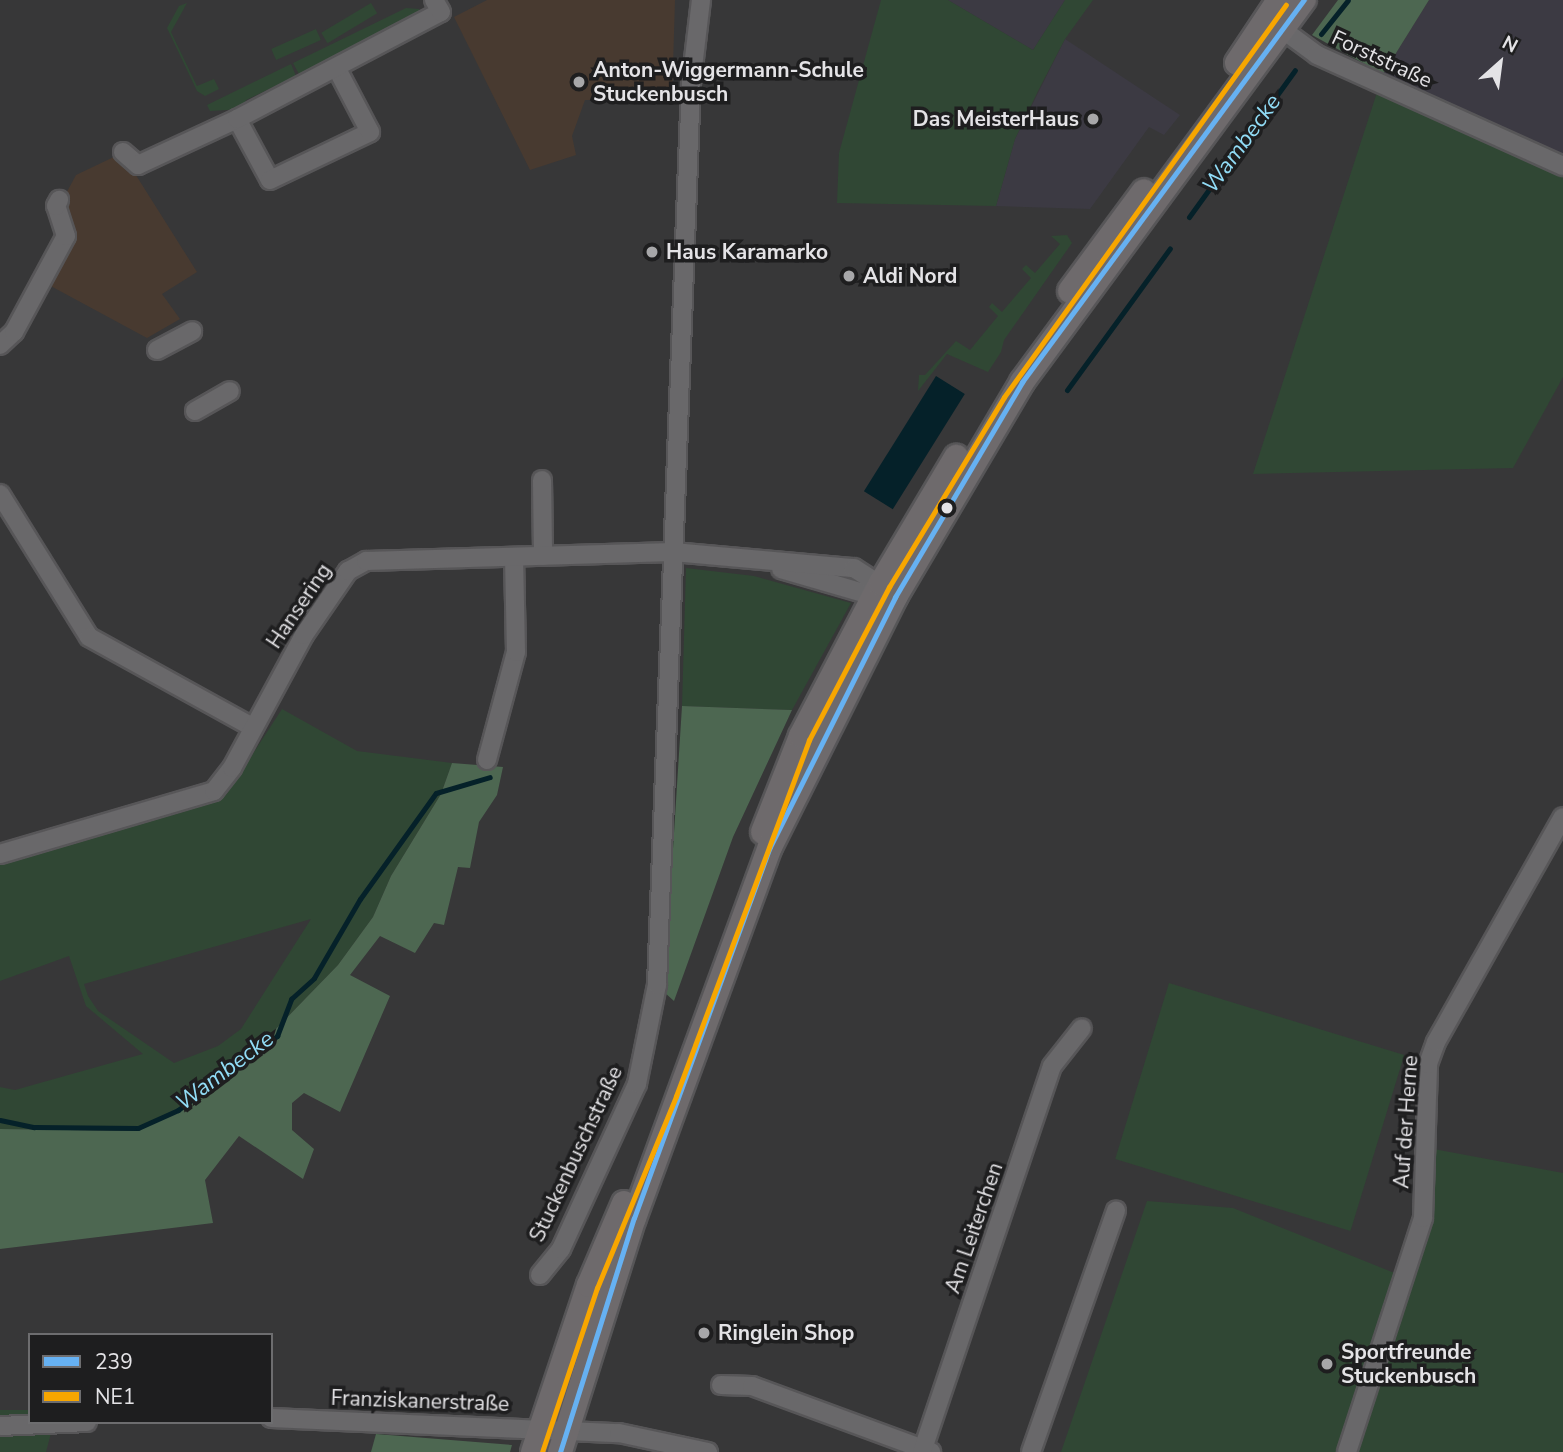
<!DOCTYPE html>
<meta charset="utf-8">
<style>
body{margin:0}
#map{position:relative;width:1563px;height:1452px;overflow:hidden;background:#373738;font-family:"Nunito Sans",sans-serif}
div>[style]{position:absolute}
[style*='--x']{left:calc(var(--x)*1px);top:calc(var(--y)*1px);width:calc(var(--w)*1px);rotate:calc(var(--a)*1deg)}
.built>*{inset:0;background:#3c3a43}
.education>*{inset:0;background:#483a30}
.green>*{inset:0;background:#304734;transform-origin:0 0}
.forest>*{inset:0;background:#4d6751}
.water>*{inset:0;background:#052129;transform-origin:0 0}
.stream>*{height:5px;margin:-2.5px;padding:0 2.5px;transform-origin:2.5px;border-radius:2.5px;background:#052129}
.roads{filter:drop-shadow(2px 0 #575658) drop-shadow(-2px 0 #575658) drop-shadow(0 2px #575658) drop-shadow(0 -2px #575658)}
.street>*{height:18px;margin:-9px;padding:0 9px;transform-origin:9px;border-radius:9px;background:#69686a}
.secondary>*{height:24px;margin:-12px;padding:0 12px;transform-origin:12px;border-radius:12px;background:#6e6a6c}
.bus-1>*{height:5px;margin:-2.5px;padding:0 2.5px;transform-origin:2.5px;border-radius:2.5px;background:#66b1f2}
.bus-2>*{height:5px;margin:-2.5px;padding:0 2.5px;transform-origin:2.5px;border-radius:2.5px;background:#f7a600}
.dots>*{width:19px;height:19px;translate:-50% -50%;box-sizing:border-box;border:4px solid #1e1e1f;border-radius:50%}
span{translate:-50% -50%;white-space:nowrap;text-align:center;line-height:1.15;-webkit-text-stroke:7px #1e1e1f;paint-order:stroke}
.street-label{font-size:21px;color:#e4e3e6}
.poi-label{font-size:21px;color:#e4e3e6;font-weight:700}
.left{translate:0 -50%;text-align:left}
.right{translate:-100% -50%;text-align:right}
.water-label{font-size:23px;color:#91dcf6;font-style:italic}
.legend{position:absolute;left:28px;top:1333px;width:245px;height:91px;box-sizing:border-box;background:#1e1e1f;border:2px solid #6d6d6f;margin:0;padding:9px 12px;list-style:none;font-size:21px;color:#e4e3e6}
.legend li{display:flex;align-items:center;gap:14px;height:35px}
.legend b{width:35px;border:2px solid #6d6d6f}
.north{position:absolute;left:1465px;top:28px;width:70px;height:70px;-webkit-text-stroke:5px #1e1e1f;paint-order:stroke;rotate:28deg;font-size:19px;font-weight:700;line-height:28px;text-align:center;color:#e4e3e6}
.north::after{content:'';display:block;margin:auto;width:24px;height:32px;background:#e4e3e6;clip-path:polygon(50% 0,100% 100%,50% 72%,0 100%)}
</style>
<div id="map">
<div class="built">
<i style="clip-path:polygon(948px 0,1065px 0,1033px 50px)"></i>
<i style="clip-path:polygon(1429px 0,1563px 0,1563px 155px,1383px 74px)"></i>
<i style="clip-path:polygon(1065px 39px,1180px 115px,1164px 135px,1149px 127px,1090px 209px,996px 206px,1015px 139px)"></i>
</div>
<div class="education">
<i style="clip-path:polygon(487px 0,675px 0,672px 99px,585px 100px,572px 136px,576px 155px,530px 170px,454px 17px)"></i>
<i style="clip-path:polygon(118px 155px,134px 172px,197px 272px,162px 294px,180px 319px,147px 338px,47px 284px,74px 236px,62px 201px,76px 175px)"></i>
</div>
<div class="green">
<i style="clip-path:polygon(881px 0,948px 0,1033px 50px,1065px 0,1093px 0,1065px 39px,1038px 91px,1015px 139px,996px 206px,837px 203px,839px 153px)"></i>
<i style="clip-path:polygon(187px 3px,171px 32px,197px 86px,214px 79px,219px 89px,205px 96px,197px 91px,167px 28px,179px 6px)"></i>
<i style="left:371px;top:3px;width:12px;height:58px;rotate:59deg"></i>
<i style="clip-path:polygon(406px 8px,419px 9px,422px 14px,351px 48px,339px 55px,335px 64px,326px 61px,299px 74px,293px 63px)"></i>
<i style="left:316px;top:29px;width:12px;height:49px;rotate:66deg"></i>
<i style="clip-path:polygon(291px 64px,296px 76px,246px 100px,243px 109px,210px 111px,207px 105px)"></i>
<i style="clip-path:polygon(1383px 74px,1563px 155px,1563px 377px,1513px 468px,1253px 474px)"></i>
<i style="clip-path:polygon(1067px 235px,1072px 243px,1004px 340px,1001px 352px,988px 372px,947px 354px,918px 391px,919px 375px,925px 375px,956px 341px,970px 350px,998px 316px,989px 307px,992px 303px,1002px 312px,1031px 278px,1022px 269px,1026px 265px,1035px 273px,1060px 244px,1051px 236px)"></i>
<i style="clip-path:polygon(686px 568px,754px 576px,851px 603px,792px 710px,682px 706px)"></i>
<i style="clip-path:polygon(evenodd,282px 709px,357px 751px,452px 763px,441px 794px,391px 876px,373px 917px,338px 965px,238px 1068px,190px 1104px,137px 1131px,0 1129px,0 1087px,15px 1090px,143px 1054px,86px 1006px,69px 956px,0 981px,0 862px,183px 812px,226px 795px,282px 709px,311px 919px,241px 1029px,218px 1046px,174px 1063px,98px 1011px,88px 996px,84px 984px,311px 919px)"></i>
<i style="left:1169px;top:983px;width:246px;height:184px;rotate:17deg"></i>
<i style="clip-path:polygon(1423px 1147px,1563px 1173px,1563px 1452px,1061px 1452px,1147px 1201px,1233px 1208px,1402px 1276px,1418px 1218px)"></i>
<i style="clip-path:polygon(0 1410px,30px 1410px,30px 1422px,54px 1422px,46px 1452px,0 1452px)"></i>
</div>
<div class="forest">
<i style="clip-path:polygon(1338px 0,1429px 0,1383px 74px,1312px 35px)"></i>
<i style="clip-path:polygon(682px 706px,792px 710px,733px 837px,674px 1001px,664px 992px)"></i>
<i style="clip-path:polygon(452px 763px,503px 767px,497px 795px,479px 822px,470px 868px,458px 867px,444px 925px,434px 923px,415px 953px,380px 936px,350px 975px,390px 996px,340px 1112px,304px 1093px,292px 1103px,292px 1130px,314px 1149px,303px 1179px,239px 1136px,205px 1180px,213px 1223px,0 1249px,0 1129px,137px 1131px,190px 1104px,238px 1068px,338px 965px,373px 917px,391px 876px,441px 794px)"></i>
<i style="clip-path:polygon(376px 1434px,512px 1445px,510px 1452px,371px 1452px)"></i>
</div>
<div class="water">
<i style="left:936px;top:376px;width:34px;height:136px;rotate:32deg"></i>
</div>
<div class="stream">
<i style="--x:1321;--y:34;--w:43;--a:-51.5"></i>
<i style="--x:1189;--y:217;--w:181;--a:-54.2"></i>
<i style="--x:1067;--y:390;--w:175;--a:-54"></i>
<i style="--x:0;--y:1120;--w:35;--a:12"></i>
<i style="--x:34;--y:1127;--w:104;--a:0.6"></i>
<i style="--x:138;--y:1128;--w:44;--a:-24.2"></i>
<i style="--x:178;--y:1110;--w:124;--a:-36.8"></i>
<i style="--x:277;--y:1036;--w:40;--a:-69"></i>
<i style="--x:291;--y:999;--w:31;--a:-42"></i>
<i style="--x:314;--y:978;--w:91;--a:-59.8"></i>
<i style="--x:360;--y:899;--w:130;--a:-54.4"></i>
<i style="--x:436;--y:793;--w:56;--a:-16.5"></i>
</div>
<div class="roads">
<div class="street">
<i style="--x:1275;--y:24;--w:52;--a:36.4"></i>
<i style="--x:1317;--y:55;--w:270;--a:24.3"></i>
<i style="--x:237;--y:119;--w:69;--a:61.6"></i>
<i style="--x:270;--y:180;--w:111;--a:-25.6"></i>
<i style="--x:370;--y:132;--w:71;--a:-117.6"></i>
<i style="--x:123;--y:152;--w:20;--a:41"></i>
<i style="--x:138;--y:165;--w:109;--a:-24.9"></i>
<i style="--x:237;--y:119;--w:230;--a:-27.7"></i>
<i style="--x:441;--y:12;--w:14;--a:-120"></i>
<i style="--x:0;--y:345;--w:19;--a:-43"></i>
<i style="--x:14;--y:332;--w:109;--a:-61.6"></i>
<i style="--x:66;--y:236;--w:32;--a:-108"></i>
<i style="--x:56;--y:206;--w:7;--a:-63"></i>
<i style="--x:157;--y:350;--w:40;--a:-28"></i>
<i style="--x:195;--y:411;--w:40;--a:-29.7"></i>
<i style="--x:542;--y:480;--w:76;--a:89.2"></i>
<i style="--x:0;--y:494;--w:168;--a:58.1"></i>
<i style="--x:89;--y:637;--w:186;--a:28.9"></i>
<i style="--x:781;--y:569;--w:104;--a:16.2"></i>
<i style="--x:487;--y:760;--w:112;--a:-75"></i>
<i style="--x:516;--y:652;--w:95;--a:-91.2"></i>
<i style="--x:0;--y:854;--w:223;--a:-16.4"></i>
<i style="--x:214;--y:791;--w:29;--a:-52"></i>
<i style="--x:232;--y:768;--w:151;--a:-61.6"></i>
<i style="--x:304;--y:635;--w:78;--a:-55.5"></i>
<i style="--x:348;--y:571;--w:21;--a:-29"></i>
<i style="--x:366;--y:561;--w:307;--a:-1.7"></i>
<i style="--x:673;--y:552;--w:182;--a:5.1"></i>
<i style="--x:854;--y:568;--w:40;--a:32.9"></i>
<i style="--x:540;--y:1275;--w:33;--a:-51"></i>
<i style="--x:561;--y:1249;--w:182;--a:-65.3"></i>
<i style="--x:637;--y:1084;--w:101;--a:-78.6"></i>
<i style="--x:657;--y:985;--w:902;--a:-87.84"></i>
<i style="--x:691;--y:84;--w:85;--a:-83.2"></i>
<i style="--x:721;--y:1385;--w:31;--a:2"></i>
<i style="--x:752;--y:1386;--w:191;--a:20.2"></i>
<i style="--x:271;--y:1418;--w:348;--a:2.5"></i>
<i style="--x:619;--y:1433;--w:91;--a:12.1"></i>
<i style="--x:0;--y:1426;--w:87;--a:-2.6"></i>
<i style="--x:922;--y:1452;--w:407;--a:-71.4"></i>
<i style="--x:1052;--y:1066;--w:48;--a:-51.7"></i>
<i style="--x:1031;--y:1452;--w:256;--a:-70.6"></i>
<i style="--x:1347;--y:1452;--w:246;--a:-72"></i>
<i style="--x:1423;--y:1218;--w:154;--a:-88.1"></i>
<i style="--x:1428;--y:1064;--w:23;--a:-70"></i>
<i style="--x:1436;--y:1042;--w:258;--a:-60.6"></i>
</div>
<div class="secondary">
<i style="--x:1237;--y:63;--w:76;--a:-56.3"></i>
<i style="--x:1070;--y:291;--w:124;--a:-53.5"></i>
<i style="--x:763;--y:832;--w:103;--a:-68.4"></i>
<i style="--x:801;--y:736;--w:173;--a:-62.4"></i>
<i style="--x:881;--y:583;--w:147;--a:-59.2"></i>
<i style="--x:533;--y:1452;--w:176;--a:-71.5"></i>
<i style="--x:589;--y:1285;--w:89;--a:-66.9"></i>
<i style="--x:560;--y:1452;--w:245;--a:-72.5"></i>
<i style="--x:634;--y:1218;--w:395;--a:-69.9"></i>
<i style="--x:770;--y:847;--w:280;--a:-63.4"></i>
<i style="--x:895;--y:597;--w:250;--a:-59.4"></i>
<i style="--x:1022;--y:382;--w:475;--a:-53.6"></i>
</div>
</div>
<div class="bus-1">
<i style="--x:560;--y:1452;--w:245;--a:-72.5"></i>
<i style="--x:634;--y:1218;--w:395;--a:-69.9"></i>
<i style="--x:770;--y:847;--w:280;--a:-63.4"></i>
<i style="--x:895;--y:597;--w:250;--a:-59.4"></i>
<i style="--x:1022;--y:382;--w:475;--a:-53.6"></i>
</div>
<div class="bus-2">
<i style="--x:542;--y:1452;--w:173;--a:-71.5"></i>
<i style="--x:597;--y:1288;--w:208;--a:-67.6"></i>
<i style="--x:676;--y:1096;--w:380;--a:-69.5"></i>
<i style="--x:809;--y:740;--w:173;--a:-62.4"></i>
<i style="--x:889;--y:587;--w:222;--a:-58.8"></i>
<i style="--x:1004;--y:397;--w:483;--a:-54.3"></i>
</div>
<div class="dots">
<i style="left:579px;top:82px;background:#a7a7a9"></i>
<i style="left:1093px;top:119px;background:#a7a7a9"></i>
<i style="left:652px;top:252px;background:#a7a7a9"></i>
<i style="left:849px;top:276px;background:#a7a7a9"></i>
<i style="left:947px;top:508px;background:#e4e3e6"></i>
<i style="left:704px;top:1333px;background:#a7a7a9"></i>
<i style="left:1327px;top:1364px;background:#a7a7a9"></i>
</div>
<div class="street-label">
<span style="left:1382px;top:59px;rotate:25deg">Forststraße</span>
<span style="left:299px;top:606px;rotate:-56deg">Hansering</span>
<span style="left:1406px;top:1122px;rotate:-86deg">Auf der Herne</span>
<span style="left:576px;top:1154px;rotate:-65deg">Stuckenbuschstraße</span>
<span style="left:974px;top:1228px;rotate:-71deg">Am Leiterchen</span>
<span style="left:420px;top:1401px;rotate:2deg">Franziskanerstraße</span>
</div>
<div class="poi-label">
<span class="left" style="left:593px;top:82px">Anton-Wiggermann-Schule<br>Stuckenbusch</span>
<span class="right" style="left:1079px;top:119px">Das MeisterHaus</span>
<span class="left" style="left:666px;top:252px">Haus Karamarko</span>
<span class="left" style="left:863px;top:276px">Aldi Nord</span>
<span class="left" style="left:718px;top:1333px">Ringlein Shop</span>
<span class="left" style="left:1341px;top:1364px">Sportfreunde<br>Stuckenbusch</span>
</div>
<div class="water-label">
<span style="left:1242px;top:144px;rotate:-54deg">Wambecke</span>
<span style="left:225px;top:1071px;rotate:-37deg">Wambecke</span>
</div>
<ul class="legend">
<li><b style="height:9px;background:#66b1f2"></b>239</li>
<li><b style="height:9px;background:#f7a600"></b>NE1</li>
</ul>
<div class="north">N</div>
</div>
